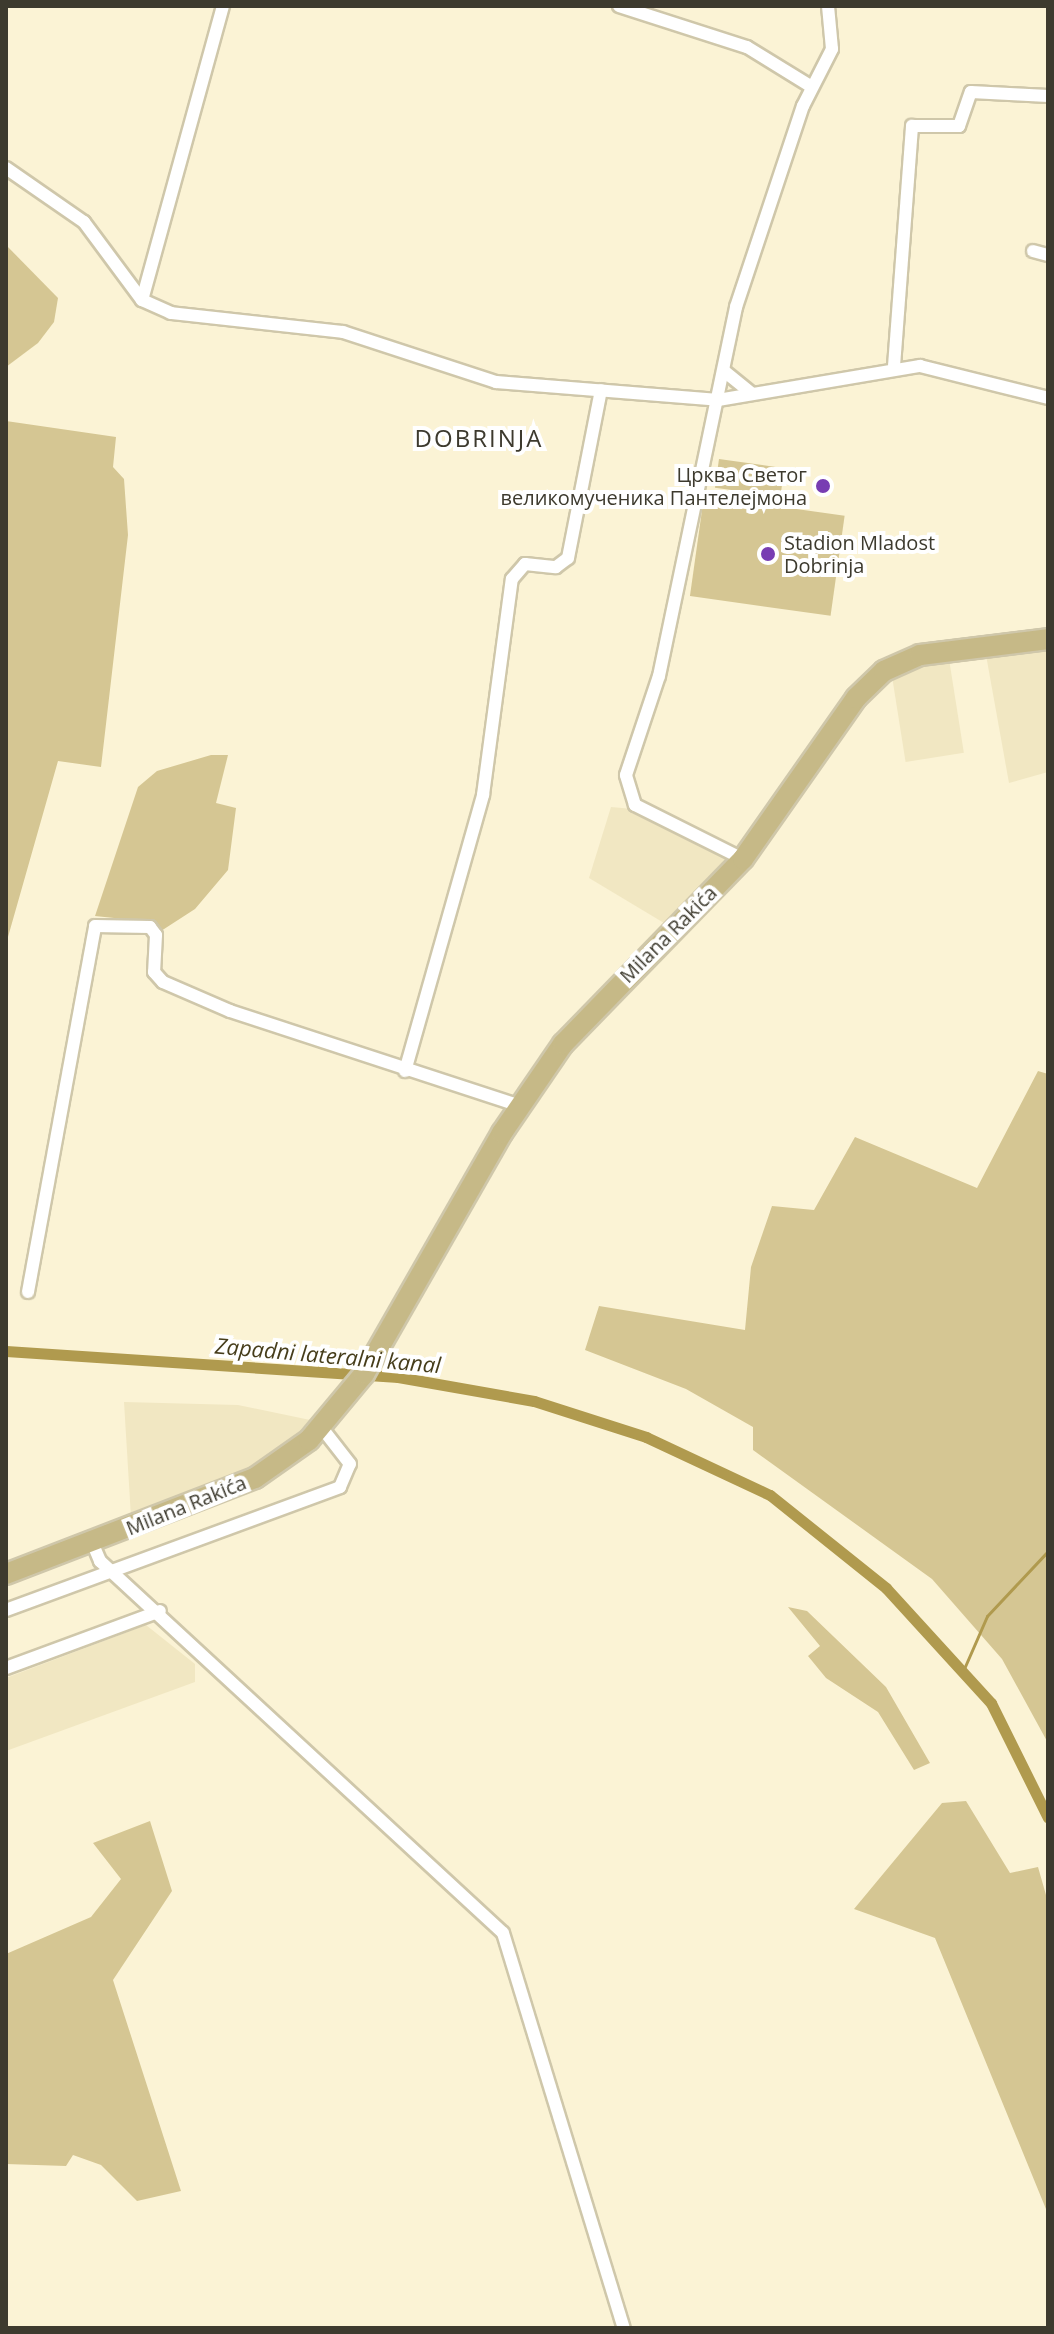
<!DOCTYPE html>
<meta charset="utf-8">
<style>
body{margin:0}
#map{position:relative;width:1054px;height:2334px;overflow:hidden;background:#fbf3d5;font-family:"Open Sans",sans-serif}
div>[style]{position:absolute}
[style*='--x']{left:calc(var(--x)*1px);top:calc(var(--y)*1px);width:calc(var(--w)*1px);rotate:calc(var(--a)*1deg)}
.built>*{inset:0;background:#f1e7c2;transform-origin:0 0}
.green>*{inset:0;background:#d5c693;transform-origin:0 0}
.stream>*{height:3px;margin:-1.5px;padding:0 1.5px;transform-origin:1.5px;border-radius:1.5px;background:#b09a4e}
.canal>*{height:11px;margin:-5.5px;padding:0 5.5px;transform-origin:5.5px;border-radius:5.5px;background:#b09a4e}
.roads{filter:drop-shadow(2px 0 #cfc7aa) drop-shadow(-2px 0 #cfc7aa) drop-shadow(0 2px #cfc7aa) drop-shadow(0 -2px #cfc7aa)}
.street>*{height:12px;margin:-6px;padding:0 6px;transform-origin:6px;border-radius:6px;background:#fff}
.primary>*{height:20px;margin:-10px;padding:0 10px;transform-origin:10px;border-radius:10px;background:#c6b987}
.dots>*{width:22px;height:22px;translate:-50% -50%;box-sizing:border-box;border:4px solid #fff;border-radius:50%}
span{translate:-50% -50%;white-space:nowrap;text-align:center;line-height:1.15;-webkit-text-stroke:8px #fff;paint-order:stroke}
.poi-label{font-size:20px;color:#3d3a2e}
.right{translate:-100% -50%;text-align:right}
.left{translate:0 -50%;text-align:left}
.street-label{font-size:20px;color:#3d3a2e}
.water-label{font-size:22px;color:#463d1b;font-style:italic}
.quarter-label{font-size:24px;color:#3d3a2e;letter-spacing:2px}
.frame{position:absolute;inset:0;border:8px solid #3d3a2e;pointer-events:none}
</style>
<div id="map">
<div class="built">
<i style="clip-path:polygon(1046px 646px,1048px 772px,1009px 783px,986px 655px)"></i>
<i style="left:949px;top:659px;width:95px;height:59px;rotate:81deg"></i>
<i style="clip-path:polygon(611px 807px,633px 809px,733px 856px,664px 923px,589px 878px)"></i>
<i style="clip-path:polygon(124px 1402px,238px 1405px,315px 1421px,239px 1478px,131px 1517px)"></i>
<i style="clip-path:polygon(146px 1625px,195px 1664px,195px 1682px,6px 1751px,6px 1678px)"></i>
</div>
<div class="green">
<i style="clip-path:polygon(6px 245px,58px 298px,54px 322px,38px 343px,6px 367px)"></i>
<i style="clip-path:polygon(6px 421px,116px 437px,113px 467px,124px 479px,128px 535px,101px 767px,58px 761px,6px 944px)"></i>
<i style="left:719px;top:459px;width:66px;height:29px;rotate:8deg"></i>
<i style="left:704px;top:496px;width:142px;height:101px;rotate:8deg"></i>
<i style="clip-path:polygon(211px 755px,228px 755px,216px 803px,236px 808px,228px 870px,195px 909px,161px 931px,152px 922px,95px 916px,138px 787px,157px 771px)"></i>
<i style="clip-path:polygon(1038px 1071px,1048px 1074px,1048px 1743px,1002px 1659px,932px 1579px,753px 1450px,753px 1427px,686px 1389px,585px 1350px,599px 1306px,745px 1330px,751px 1267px,772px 1206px,814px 1210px,855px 1137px,977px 1188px)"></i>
<i style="clip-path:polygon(788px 1607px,807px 1611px,886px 1687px,930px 1763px,914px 1770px,878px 1712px,826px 1678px,808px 1656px,820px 1646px)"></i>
<i style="clip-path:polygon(966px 1801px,1010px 1873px,1038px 1867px,1048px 1902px,1048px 2214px,935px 1938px,854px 1909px,942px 1803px)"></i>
<i style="clip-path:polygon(150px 1821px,172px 1891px,113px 1980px,181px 2191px,137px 2201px,101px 2165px,73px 2155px,66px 2166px,6px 2164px,6px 1954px,91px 1917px,121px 1879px,93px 1843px)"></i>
</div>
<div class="stream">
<i style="--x:963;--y:1671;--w:60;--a:-66.4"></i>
<i style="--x:987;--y:1616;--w:89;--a:-46.8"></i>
</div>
<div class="canal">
<i style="--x:6;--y:1351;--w:393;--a:3.8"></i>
<i style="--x:398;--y:1377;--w:138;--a:10"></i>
<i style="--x:534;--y:1401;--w:118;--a:17.8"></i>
<i style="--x:646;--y:1437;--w:137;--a:25.1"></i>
<i style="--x:770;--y:1495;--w:149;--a:38.7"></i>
<i style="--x:886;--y:1588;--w:156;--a:47.6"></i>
<i style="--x:991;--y:1703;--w:128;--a:63.6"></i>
</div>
<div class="roads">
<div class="street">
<i style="--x:619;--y:6;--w:134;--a:17.8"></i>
<i style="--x:747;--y:47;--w:76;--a:31.6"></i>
<i style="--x:6;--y:168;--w:95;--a:34.7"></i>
<i style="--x:84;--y:222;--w:97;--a:53.4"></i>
<i style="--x:142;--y:300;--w:32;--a:24"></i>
<i style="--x:171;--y:313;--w:173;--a:6.3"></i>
<i style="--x:343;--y:332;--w:161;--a:18.1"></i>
<i style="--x:496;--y:382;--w:223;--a:4.6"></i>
<i style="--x:718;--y:400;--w:205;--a:-9.6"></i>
<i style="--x:920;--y:366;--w:132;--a:14"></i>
<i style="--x:1033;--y:251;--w:16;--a:15"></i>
<i style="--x:142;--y:300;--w:305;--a:-74.6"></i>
<i style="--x:894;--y:366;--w:241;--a:-85.7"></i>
<i style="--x:912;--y:126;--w:47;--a:0"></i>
<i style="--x:959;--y:126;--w:36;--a:-71"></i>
<i style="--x:971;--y:92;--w:77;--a:3"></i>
<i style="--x:724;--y:371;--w:36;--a:39"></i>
<i style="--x:743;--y:859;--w:121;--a:-153.4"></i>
<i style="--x:635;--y:805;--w:31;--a:-107"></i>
<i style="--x:626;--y:775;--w:104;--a:-71.6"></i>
<i style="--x:659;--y:676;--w:377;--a:-78.2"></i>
<i style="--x:736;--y:307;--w:212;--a:-71.6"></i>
<i style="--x:803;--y:106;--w:64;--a:-63"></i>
<i style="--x:832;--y:49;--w:43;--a:-95.3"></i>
<i style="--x:405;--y:1071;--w:287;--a:-74.2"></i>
<i style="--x:483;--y:795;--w:218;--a:-82.4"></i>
<i style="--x:512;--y:579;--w:20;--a:-49"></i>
<i style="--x:525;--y:564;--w:31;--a:6"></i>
<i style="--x:556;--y:567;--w:15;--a:-37"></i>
<i style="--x:568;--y:558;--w:171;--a:-78.9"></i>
<i style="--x:28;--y:1292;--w:372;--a:-79.6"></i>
<i style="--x:95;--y:926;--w:55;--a:1"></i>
<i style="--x:150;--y:927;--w:10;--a:53"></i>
<i style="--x:156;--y:935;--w:37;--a:93"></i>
<i style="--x:154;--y:972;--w:13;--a:48"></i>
<i style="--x:163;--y:982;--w:73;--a:23.4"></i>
<i style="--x:230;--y:1011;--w:306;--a:18.1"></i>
<i style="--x:92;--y:1542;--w:21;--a:67"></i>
<i style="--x:100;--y:1561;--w:548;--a:42.71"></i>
<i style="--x:503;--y:1933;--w:413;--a:73"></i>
<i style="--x:6;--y:1610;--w:356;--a:-20.2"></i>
<i style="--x:340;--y:1487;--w:25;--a:-67"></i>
<i style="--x:350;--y:1464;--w:46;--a:-127.9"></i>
<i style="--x:6;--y:1668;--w:164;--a:-20.3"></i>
</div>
<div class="primary">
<i style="--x:6;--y:1574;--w:267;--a:-21.1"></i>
<i style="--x:255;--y:1478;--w:66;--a:-35.1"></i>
<i style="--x:309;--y:1440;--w:86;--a:-50.2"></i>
<i style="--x:364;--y:1374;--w:278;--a:-60.2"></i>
<i style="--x:502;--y:1133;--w:108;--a:-55.6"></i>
<i style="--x:563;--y:1044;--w:258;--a:-45.8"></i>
<i style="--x:743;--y:859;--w:197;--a:-54.9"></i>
<i style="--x:856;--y:698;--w:39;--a:-44"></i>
<i style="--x:884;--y:671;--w:39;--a:-24"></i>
<i style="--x:920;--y:655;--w:129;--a:-7.1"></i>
</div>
</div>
<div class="dots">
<i style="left:823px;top:486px;background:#783db2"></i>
<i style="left:768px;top:554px;background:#783db2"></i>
</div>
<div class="poi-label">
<span class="right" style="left:807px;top:486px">Црква Светог<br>великомученика Пантелејмона</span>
<span class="left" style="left:784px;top:554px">Stadion Mladost<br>Dobrinja</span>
</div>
<div class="street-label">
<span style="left:668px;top:934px;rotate:-45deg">Milana Rakića</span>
<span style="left:186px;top:1505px;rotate:-22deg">Milana Rakića</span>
</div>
<div class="water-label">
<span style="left:328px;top:1355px;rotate:5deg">Zapadni lateralni kanal</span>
</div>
<div class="quarter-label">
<span style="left:479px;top:438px">DOBRINJA</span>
</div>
<div class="frame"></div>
</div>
